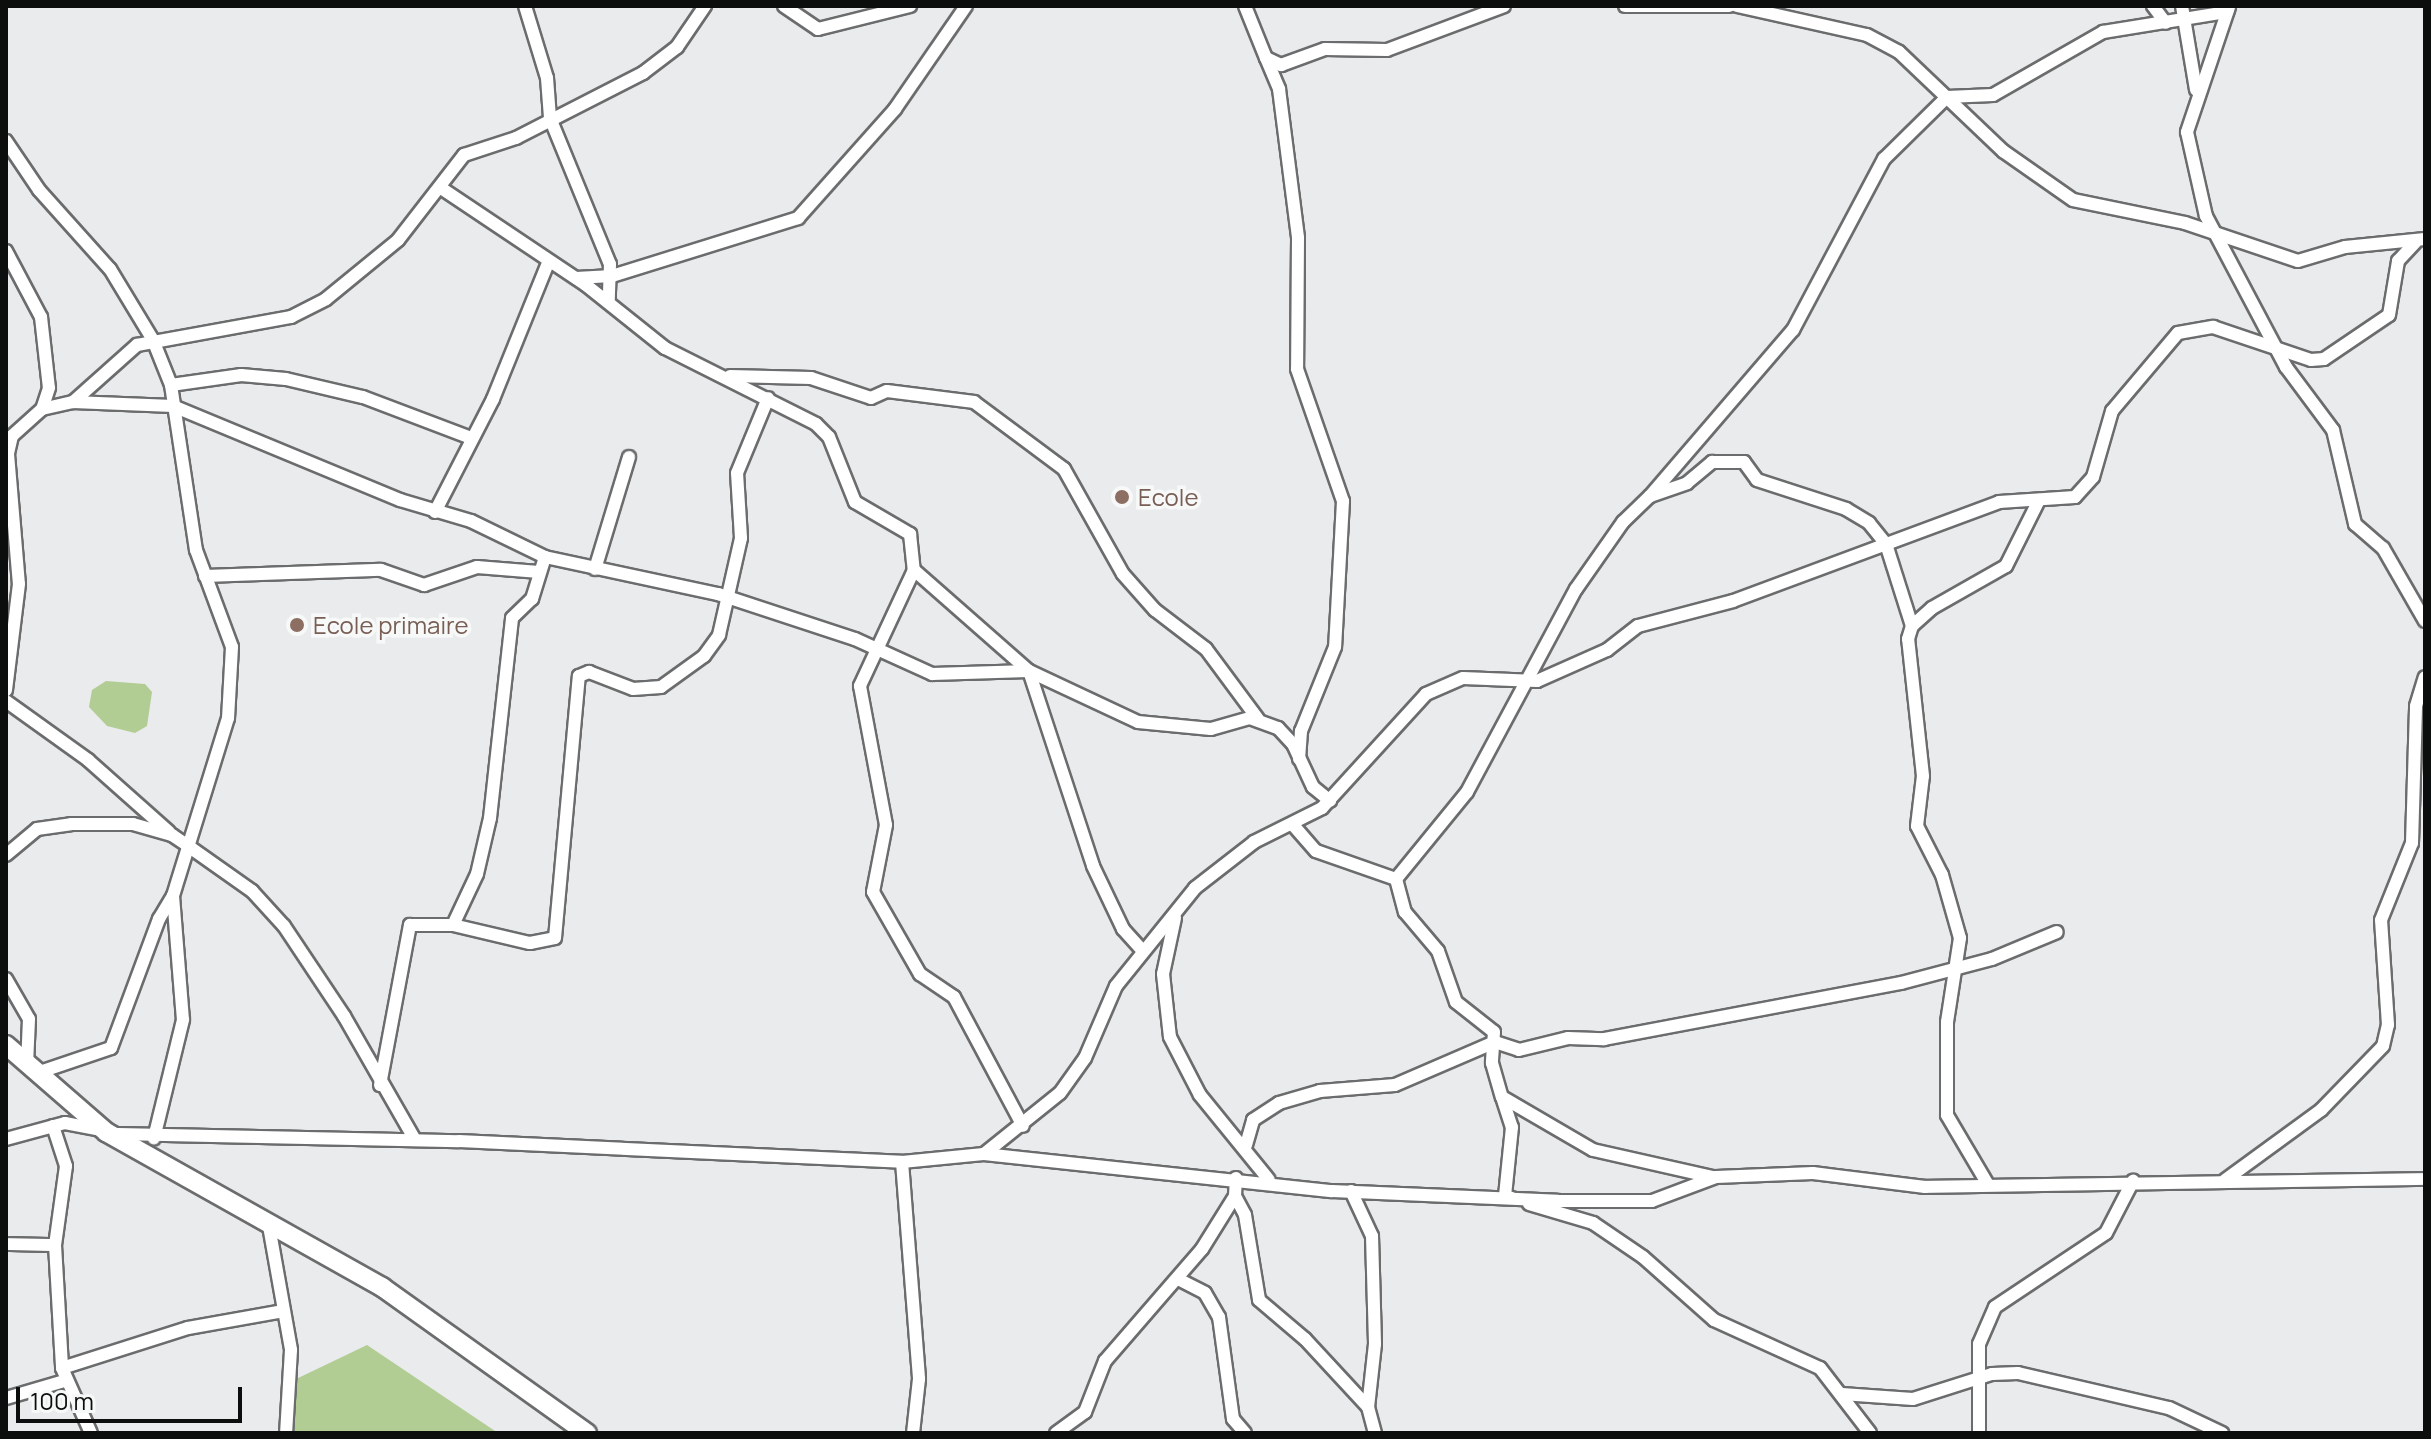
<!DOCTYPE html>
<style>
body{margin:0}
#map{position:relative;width:2431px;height:1439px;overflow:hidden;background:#eaebec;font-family:Manrope,sans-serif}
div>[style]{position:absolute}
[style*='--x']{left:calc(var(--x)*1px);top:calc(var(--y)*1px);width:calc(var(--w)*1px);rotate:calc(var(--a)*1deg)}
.green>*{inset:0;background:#b1cd94}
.roads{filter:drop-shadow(2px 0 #6b6c6d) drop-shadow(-2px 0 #6b6c6d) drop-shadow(0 2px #6b6c6d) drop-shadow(0 -2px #6b6c6d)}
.street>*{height:12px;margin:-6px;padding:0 6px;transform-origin:6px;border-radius:6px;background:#fff}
.secondary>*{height:18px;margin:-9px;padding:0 9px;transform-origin:9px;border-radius:9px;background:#fff}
.dots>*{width:22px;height:22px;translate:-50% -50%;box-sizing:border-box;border:4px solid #f7f9f9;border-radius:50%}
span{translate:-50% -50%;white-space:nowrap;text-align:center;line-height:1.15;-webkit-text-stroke:7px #f7f9f9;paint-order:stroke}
.education-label{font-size:24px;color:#785e54}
.left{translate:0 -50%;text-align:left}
.frame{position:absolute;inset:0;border:8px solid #0c0d0d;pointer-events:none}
.scale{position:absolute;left:16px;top:1387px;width:226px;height:36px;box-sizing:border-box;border:4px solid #0c0d0d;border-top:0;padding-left:10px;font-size:24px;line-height:28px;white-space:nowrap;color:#0c0d0d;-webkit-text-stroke:6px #f7f9f9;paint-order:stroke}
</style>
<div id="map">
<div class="green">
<i style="clip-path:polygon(106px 681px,145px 684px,152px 692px,147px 726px,135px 733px,107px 726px,89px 707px,92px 690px)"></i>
<i style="clip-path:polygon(367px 1345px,498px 1433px,289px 1433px,294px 1380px)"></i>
</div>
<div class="roads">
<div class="street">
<i style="--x:525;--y:6;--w:75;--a:73"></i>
<i style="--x:547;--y:78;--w:40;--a:85.7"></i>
<i style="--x:550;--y:118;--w:158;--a:67.7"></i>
<i style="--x:610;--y:264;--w:37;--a:92"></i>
<i style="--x:784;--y:6;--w:41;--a:34.1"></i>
<i style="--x:818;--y:29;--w:95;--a:-14"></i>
<i style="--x:1245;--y:6;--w:56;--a:68"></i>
<i style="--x:1266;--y:58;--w:17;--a:25"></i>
<i style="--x:1281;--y:65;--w:47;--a:-20"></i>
<i style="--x:1325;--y:49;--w:62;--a:0.9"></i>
<i style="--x:1387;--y:50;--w:125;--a:-20.6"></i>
<i style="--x:1625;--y:6;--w:104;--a:0"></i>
<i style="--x:1737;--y:6;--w:133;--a:12.6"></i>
<i style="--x:1867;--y:35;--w:36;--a:28"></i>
<i style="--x:1899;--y:52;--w:144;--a:43.6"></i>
<i style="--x:2003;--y:151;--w:85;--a:35"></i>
<i style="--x:2073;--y:200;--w:114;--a:11.6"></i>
<i style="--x:2185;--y:223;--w:119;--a:18.6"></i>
<i style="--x:2298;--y:261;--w:49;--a:-16.6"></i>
<i style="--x:2345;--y:247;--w:80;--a:-5.7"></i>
<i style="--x:2153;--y:6;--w:21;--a:53"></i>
<i style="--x:2182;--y:6;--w:85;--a:80.5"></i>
<i style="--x:2229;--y:7;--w:132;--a:108.6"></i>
<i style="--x:2187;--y:132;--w:86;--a:77.3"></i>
<i style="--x:2206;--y:216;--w:171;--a:62.1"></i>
<i style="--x:2286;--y:367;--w:79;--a:53.3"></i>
<i style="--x:2333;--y:430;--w:97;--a:76.8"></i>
<i style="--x:2355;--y:524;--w:37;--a:41"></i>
<i style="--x:2383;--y:548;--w:84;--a:60.1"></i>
<i style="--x:1266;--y:58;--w:34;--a:67"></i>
<i style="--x:1279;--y:89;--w:150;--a:82.7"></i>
<i style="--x:1298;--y:238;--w:131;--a:90.4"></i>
<i style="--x:1297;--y:369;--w:140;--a:70.8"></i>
<i style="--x:1343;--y:501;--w:146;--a:93.1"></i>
<i style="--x:1335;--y:647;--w:91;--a:112"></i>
<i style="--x:1301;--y:731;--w:28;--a:94"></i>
<i style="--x:6;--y:141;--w:59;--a:56"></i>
<i style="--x:39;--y:190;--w:106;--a:48.1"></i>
<i style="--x:110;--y:269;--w:83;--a:58.8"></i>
<i style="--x:153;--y:340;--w:48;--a:68.2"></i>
<i style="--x:171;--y:385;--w:167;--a:81.4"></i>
<i style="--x:196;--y:550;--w:103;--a:69.6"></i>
<i style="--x:232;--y:647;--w:71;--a:93.2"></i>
<i style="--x:228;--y:718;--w:186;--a:107.2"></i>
<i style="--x:173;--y:896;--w:124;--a:85.4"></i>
<i style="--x:183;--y:1020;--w:122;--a:103.8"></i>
<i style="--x:441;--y:188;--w:174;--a:33.8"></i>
<i style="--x:586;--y:285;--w:101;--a:38.6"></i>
<i style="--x:665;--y:348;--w:169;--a:26.7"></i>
<i style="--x:816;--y:424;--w:18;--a:45"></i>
<i style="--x:829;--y:437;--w:70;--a:68.2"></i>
<i style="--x:855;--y:502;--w:64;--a:30.2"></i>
<i style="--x:910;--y:534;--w:36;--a:84"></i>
<i style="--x:914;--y:570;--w:128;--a:115"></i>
<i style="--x:860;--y:686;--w:141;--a:79.4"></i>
<i style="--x:886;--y:825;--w:68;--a:101"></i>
<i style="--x:873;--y:892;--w:95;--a:60.2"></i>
<i style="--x:920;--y:974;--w:41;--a:34.1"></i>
<i style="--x:954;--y:997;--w:146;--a:61.9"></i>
<i style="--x:6;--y:251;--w:75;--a:62.1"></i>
<i style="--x:41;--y:317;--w:71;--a:83.6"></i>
<i style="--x:49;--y:388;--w:22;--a:108"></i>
<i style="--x:42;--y:409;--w:40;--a:138"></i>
<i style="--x:12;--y:436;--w:18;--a:103"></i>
<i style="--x:8;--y:454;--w:130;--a:85.2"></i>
<i style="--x:19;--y:584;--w:107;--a:97"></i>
<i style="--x:576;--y:278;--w:36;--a:-3"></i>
<i style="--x:612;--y:276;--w:195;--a:-17.3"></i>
<i style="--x:798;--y:218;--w:146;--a:-48.3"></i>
<i style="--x:895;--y:109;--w:125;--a:-55.4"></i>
<i style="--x:730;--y:376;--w:81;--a:1.4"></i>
<i style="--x:811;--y:378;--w:63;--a:18.4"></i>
<i style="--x:871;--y:398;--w:17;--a:-24"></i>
<i style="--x:887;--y:391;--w:88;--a:7.2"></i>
<i style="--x:974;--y:402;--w:112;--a:36.7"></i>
<i style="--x:1064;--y:469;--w:120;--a:60.7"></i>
<i style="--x:1123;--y:574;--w:48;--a:48.4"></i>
<i style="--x:1155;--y:610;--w:64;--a:37.4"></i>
<i style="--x:1206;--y:649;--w:87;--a:53.4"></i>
<i style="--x:171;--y:385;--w:71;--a:-8.1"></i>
<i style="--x:241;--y:375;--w:45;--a:5.1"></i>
<i style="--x:286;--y:379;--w:79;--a:13.2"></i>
<i style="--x:363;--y:397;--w:116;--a:20.8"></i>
<i style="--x:73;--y:402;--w:100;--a:2.3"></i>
<i style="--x:173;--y:406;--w:246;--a:22.5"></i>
<i style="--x:400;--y:500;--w:74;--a:16.5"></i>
<i style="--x:471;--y:521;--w:82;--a:25.9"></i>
<i style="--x:545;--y:557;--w:177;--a:12.1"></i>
<i style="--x:718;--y:594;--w:144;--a:18.2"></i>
<i style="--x:855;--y:639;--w:85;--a:24.4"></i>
<i style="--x:932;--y:674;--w:97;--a:-1.8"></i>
<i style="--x:1029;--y:671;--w:205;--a:71.8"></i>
<i style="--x:1093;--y:866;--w:70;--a:64.5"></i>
<i style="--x:1123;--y:929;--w:28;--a:48"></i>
<i style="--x:42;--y:409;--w:32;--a:-13"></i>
<i style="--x:73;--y:402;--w:86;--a:-41.7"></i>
<i style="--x:137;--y:345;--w:157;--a:-10.3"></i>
<i style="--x:291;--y:317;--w:39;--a:-27"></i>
<i style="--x:326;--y:299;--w:93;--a:-39.3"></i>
<i style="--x:398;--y:240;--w:108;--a:-52.2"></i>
<i style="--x:464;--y:155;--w:55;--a:-18.1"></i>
<i style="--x:516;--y:138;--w:143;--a:-27.1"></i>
<i style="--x:643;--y:73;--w:43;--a:-37.4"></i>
<i style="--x:677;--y:47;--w:50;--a:-55.7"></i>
<i style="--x:1650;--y:496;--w:219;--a:-49.3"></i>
<i style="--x:1793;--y:330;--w:194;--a:-62"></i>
<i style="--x:1884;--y:159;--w:88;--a:-44.5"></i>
<i style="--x:1947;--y:97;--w:46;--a:-2.5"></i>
<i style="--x:1993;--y:95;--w:127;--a:-29.8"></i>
<i style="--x:2103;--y:32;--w:126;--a:-9.2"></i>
<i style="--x:435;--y:512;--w:127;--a:-62.8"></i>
<i style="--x:493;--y:399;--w:147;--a:-68"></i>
<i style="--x:595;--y:569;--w:117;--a:-73.1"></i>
<i style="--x:914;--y:570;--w:153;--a:41.3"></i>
<i style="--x:1029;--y:671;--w:120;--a:25.1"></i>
<i style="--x:1138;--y:722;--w:73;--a:5.5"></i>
<i style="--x:1211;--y:729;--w:41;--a:-15.8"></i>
<i style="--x:1250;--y:718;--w:30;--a:20"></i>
<i style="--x:1278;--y:728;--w:22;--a:47"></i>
<i style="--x:1293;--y:744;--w:47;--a:65.1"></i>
<i style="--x:1313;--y:787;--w:22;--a:39"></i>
<i style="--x:205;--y:576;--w:176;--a:-2"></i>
<i style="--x:381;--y:570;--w:46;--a:19.2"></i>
<i style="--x:424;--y:585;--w:56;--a:-18.8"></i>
<i style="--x:477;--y:567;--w:62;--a:4.6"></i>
<i style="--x:6;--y:701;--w:101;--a:35.7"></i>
<i style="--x:88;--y:760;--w:108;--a:41.6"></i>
<i style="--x:1294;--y:826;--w:33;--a:49"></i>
<i style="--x:1316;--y:851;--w:85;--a:19.3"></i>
<i style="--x:1396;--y:879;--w:34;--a:75"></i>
<i style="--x:1405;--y:912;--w:51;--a:49.8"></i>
<i style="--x:1438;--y:951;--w:54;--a:70.6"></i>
<i style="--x:1456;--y:1002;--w:48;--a:38.3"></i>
<i style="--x:1494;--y:1032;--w:31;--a:94"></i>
<i style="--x:1492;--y:1063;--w:35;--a:74"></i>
<i style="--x:1502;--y:1097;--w:105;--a:30.2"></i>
<i style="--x:1593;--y:1150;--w:123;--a:12.7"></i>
<i style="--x:6;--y:855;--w:40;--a:-40"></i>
<i style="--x:37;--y:829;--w:34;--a:-8"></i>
<i style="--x:71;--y:824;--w:62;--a:0"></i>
<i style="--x:133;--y:824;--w:41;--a:15.8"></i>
<i style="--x:172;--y:835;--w:23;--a:34"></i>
<i style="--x:191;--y:848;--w:75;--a:35.2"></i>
<i style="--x:252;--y:891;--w:47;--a:47.6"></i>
<i style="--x:284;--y:926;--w:108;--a:56.3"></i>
<i style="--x:344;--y:1016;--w:143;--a:60.2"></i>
<i style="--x:1396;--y:879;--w:112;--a:-50.8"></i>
<i style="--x:1467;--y:792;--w:230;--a:-61.8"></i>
<i style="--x:1576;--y:589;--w:82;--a:-55"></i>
<i style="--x:1623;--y:522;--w:37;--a:-44"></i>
<i style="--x:1650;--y:496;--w:39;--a:-19"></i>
<i style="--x:1687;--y:483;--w:33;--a:-40"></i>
<i style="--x:1712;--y:462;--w:32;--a:0"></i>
<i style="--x:1744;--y:462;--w:22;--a:54"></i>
<i style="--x:1757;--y:480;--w:94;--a:18"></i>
<i style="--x:1846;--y:509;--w:27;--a:31"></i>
<i style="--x:1869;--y:523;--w:27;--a:51"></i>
<i style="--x:1886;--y:544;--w:86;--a:72.4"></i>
<i style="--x:1175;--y:918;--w:57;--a:102.1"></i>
<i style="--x:1163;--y:974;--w:63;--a:83.7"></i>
<i style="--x:1170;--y:1037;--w:65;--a:62.7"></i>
<i style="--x:1200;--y:1095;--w:109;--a:50.9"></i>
<i style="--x:453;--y:925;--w:56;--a:-64.8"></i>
<i style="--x:477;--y:874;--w:57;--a:-76.9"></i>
<i style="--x:490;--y:818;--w:201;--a:-83.7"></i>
<i style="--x:512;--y:618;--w:28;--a:-44"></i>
<i style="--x:532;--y:599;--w:44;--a:-72.8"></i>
<i style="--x:6;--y:979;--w:46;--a:60.1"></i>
<i style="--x:29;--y:1019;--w:45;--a:92.5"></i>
<i style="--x:37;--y:1073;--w:78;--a:-18.7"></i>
<i style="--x:111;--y:1048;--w:138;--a:-69.6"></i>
<i style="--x:159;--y:919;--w:27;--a:-59"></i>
<i style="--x:380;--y:1085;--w:163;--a:-79.4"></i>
<i style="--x:410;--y:925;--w:43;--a:0"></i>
<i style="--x:453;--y:925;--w:79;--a:13.2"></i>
<i style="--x:530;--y:943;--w:25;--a:-11"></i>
<i style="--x:555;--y:938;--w:263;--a:-84.8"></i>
<i style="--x:579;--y:676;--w:11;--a:-22"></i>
<i style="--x:589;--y:672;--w:47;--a:21.1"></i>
<i style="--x:633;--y:689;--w:28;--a:-4"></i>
<i style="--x:661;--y:687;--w:53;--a:-35.8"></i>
<i style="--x:704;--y:656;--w:26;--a:-54"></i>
<i style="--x:719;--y:635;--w:99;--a:-77.2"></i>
<i style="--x:741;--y:538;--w:65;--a:-93.5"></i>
<i style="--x:737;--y:473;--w:81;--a:-67.5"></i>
<i style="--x:1502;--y:1097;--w:32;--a:72"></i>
<i style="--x:1512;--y:1127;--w:69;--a:95.8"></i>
<i style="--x:1505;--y:1196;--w:7;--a:16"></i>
<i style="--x:53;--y:1126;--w:42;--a:72"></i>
<i style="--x:66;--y:1166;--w:80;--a:97.9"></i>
<i style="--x:55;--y:1245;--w:123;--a:86.7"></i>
<i style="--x:62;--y:1368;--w:71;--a:66"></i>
<i style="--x:118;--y:1134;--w:341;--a:1.2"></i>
<i style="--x:459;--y:1141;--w:443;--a:2.7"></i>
<i style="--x:902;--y:1162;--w:82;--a:-5.6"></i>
<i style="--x:984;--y:1154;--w:350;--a:6.1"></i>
<i style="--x:1332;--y:1191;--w:226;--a:2.5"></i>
<i style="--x:1558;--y:1201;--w:94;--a:0"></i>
<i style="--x:1652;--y:1201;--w:68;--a:-20.6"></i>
<i style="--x:1716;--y:1177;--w:97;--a:-2.4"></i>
<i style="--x:1813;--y:1173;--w:113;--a:7.1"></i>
<i style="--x:1925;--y:1187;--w:500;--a:-0.92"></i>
<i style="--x:6;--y:1139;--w:61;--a:-15.2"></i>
<i style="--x:65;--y:1123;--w:36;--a:11"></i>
<i style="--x:1246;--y:1145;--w:26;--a:-74"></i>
<i style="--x:1253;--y:1120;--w:31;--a:-33"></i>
<i style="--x:1279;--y:1103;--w:43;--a:-16.3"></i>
<i style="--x:1320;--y:1091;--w:75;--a:-4.6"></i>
<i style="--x:1395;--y:1085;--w:109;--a:-23.3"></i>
<i style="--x:1495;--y:1042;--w:25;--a:18"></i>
<i style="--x:1519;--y:1050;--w:50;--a:-13.8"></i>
<i style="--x:1568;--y:1038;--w:36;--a:2"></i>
<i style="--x:1604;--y:1039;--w:302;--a:-10.7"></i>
<i style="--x:1901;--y:983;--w:94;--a:-14.8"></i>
<i style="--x:1992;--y:959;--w:70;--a:-22.6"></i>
<i style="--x:984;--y:1154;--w:97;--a:-38.8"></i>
<i style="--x:1060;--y:1093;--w:43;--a:-54.5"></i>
<i style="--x:1085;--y:1058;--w:78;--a:-66.7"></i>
<i style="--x:1116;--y:986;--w:126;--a:-51.1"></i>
<i style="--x:1195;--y:888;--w:75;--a:-37.9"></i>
<i style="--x:1254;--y:842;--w:76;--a:-26.6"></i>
<i style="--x:1322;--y:808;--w:154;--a:-47.6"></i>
<i style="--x:1426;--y:694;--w:40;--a:-23.4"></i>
<i style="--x:1463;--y:678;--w:74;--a:2.3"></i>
<i style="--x:1537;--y:681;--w:77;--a:-23.9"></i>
<i style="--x:1607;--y:650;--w:39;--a:-38"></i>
<i style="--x:1638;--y:626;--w:98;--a:-14.7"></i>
<i style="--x:1733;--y:601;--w:284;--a:-20.4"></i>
<i style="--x:1999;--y:502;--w:76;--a:-3.8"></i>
<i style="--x:2075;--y:497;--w:27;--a:-48"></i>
<i style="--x:2093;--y:477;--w:69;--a:-73.9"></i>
<i style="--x:2112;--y:411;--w:102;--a:-49.8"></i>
<i style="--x:2178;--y:333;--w:36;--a:-10"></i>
<i style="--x:2213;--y:327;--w:103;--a:18.6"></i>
<i style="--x:2311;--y:360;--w:13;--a:-4"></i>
<i style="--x:2324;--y:359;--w:78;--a:-34.1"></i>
<i style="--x:2389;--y:315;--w:55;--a:-80.5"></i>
<i style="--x:2398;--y:261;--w:25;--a:-47"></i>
<i style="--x:902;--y:1162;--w:218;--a:85.5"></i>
<i style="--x:919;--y:1379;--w:54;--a:96.3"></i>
<i style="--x:2225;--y:1180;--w:119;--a:-36.1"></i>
<i style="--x:2321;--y:1110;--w:89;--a:-45.9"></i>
<i style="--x:2383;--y:1046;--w:22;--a:-77"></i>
<i style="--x:2388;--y:1025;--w:105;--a:-93.8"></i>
<i style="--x:2381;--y:920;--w:83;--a:-68.1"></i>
<i style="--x:2412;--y:843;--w:137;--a:-88.3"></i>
<i style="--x:2416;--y:706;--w:30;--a:-73"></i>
<i style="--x:1987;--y:1183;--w:79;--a:-120.5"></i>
<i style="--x:1947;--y:1115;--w:93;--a:-90"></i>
<i style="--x:1947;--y:1022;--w:85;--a:-81.2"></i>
<i style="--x:1960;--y:938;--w:66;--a:-105.9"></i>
<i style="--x:1942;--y:875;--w:55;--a:-117"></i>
<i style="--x:1917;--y:826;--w:50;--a:-83.2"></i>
<i style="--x:1923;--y:776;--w:138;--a:-96.2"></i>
<i style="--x:1908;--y:639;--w:14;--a:-73"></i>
<i style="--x:1912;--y:626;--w:27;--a:-42"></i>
<i style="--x:1932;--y:608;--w:85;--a:-29.6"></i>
<i style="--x:2006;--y:566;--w:74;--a:-63.4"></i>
<i style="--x:1351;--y:1191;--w:50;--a:65"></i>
<i style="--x:1372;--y:1236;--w:108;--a:88.4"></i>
<i style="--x:1375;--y:1344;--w:63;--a:96.3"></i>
<i style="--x:1368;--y:1407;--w:27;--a:75"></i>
<i style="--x:1235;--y:1196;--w:21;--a:62"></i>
<i style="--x:1245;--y:1215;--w:86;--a:80.6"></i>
<i style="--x:1259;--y:1300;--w:60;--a:40.3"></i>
<i style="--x:1305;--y:1339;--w:93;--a:47.2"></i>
<i style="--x:1529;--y:1204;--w:67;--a:16.5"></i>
<i style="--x:1593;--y:1223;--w:60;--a:34.2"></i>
<i style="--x:1643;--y:1257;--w:95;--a:41.6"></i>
<i style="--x:1714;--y:1320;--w:116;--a:24.4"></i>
<i style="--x:1820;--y:1368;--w:82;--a:52.4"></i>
<i style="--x:269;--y:1226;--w:126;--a:79.9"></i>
<i style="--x:291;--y:1350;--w:83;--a:93.4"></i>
<i style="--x:6;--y:1244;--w:49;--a:1.2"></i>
<i style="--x:1178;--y:1279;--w:30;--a:27"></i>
<i style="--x:1205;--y:1293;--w:28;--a:60"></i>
<i style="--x:1219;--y:1317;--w:103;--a:82.2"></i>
<i style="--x:1233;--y:1419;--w:18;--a:49"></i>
<i style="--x:62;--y:1368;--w:132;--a:-17.6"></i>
<i style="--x:188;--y:1328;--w:97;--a:-10.1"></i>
<i style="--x:1842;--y:1394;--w:71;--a:4"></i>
<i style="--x:1913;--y:1399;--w:83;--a:-17.6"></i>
<i style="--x:1992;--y:1374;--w:26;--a:-2"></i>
<i style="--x:2018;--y:1373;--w:155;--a:13.1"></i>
<i style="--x:2169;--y:1408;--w:59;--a:25.3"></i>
<i style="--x:6;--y:1398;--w:60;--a:-16.3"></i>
<i style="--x:1056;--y:1433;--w:36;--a:-36"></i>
<i style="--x:1085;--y:1412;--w:55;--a:-68.6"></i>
<i style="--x:1105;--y:1361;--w:148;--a:-49.1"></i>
<i style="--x:1202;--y:1249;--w:62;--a:-58.1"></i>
<i style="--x:1235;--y:1196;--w:18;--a:-87"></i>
<i style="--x:1979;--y:1433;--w:89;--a:-90"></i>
<i style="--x:1979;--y:1344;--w:40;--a:-66.6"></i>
<i style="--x:1995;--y:1307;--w:133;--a:-33.7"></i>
<i style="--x:2106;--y:1233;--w:59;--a:-62.6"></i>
</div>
<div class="secondary">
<i style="--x:6;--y:1045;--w:133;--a:41"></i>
<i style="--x:106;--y:1132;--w:317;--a:29.3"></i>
<i style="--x:382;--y:1287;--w:252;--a:35.5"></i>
</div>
</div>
<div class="dots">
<i style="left:1122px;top:497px;background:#8d6e63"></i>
<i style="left:297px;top:625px;background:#8d6e63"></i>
</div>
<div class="education-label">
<span class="left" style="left:1138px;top:497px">Ecole</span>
<span class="left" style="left:313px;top:625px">Ecole primaire</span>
</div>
<div class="frame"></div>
<div class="scale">100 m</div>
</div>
